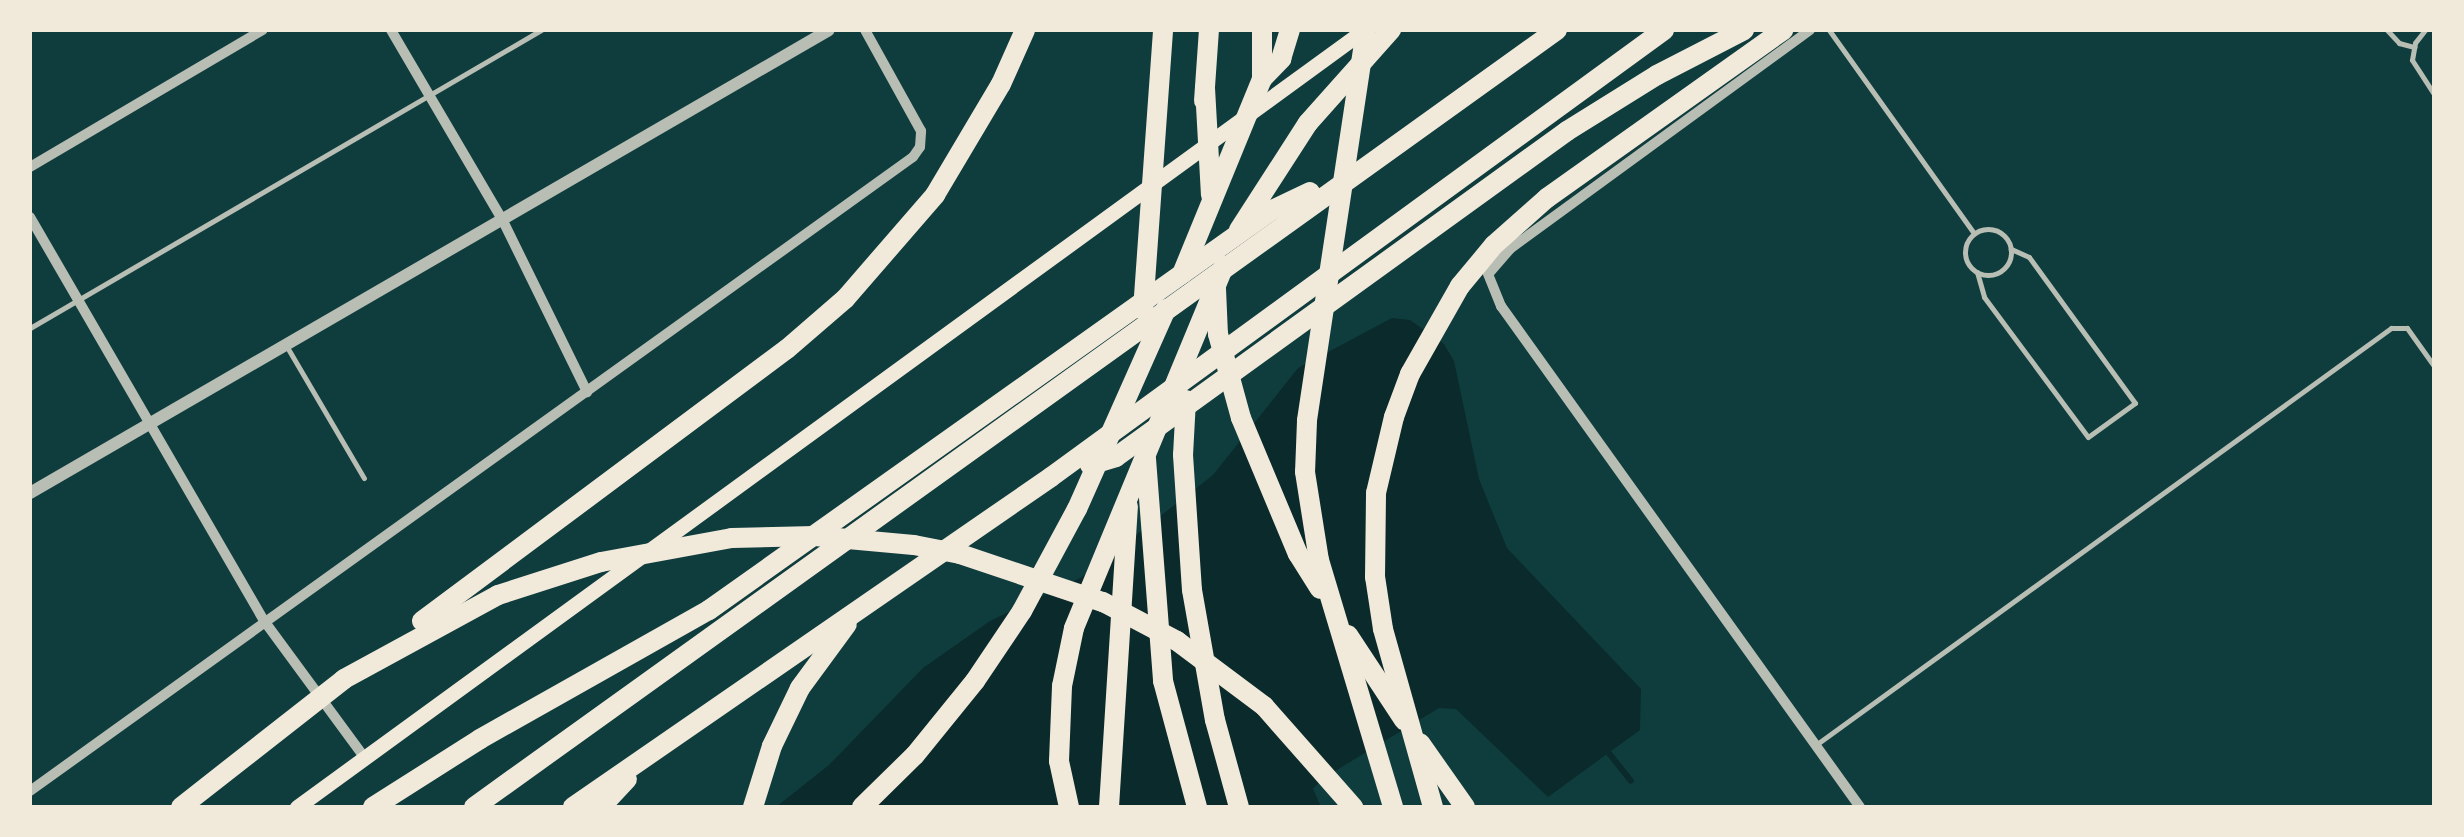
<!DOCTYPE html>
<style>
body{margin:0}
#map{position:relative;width:2464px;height:837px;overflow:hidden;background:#0f3d3e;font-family:Mulish,sans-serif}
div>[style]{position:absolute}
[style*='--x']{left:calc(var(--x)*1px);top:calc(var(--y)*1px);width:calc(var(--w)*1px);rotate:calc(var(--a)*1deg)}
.water>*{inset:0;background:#0a2a2b}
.stream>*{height:6px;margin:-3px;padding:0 3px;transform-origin:3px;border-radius:3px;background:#0a2a2b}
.service>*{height:5px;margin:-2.5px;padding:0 2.5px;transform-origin:2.5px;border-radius:2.5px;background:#b8beb3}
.service>.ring{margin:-2.5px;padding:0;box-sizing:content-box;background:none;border:5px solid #b8beb3;border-radius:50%}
.minor>*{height:10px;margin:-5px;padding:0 5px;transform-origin:5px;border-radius:5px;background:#b8beb3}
.tertiary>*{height:12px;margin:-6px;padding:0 6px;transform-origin:6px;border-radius:6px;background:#b8beb3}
.secondary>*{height:15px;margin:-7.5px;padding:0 7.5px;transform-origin:7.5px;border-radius:7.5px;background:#f1e9da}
.motorway>*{height:20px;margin:-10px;padding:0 10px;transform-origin:10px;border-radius:10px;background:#f1e9da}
span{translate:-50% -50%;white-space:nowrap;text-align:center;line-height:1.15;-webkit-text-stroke:8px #f1e9da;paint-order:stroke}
.frame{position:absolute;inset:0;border:32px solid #f1e9da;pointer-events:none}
</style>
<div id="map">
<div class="water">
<i style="clip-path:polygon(1392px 318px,1410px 320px,1444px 344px,1454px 361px,1479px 479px,1507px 548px,1641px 689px,1640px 730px,1548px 797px,1456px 709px,1439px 708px,1322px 779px,1313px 789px,1321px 807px,776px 807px,829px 765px,923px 668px,990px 621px,1082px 577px,1213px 475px,1298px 368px)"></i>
</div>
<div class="stream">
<i style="--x:1604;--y:747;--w:43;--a:51.5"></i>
</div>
<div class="service">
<i style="--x:1829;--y:30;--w:249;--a:54.5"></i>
<i style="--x:2387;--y:30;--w:18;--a:47"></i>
<i style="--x:2399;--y:43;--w:16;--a:15"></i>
<i style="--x:2425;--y:30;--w:16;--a:128"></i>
<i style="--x:2415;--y:43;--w:17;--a:100"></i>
<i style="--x:2412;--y:60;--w:40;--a:57.1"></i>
<i class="ring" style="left:1965px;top:229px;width:41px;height:41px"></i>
<i style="--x:1977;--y:272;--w:26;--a:74"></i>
<i style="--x:1984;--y:297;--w:174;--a:53.4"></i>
<i style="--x:2088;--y:437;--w:58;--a:-35.9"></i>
<i style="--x:2135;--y:403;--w:180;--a:-126"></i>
<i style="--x:2029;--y:257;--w:20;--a:-156"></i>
<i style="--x:30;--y:328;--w:592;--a:-30.25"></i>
<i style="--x:287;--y:347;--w:152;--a:59.6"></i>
<i style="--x:1817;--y:744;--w:709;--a:-35.93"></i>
<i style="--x:2391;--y:328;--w:16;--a:0"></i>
<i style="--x:2407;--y:328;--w:47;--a:54.6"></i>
</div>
<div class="minor">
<i style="--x:391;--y:30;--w:219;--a:59.6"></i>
<i style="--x:502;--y:219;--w:193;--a:63.8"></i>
<i style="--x:1810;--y:30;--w:371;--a:143.9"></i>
<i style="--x:1510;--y:249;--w:33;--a:131"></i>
<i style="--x:1488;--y:274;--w:35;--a:68"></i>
<i style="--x:1501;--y:306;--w:616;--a:54.38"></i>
<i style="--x:30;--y:167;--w:270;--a:-30.5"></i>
<i style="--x:30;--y:217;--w:468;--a:59.9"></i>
<i style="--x:265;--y:622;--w:169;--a:53.7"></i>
<i style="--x:30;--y:791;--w:1087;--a:-35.68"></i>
<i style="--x:913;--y:157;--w:12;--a:-55"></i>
<i style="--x:920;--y:147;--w:16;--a:-86"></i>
<i style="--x:921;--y:131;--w:115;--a:-119"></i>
</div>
<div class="tertiary">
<i style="--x:30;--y:493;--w:923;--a:-30.09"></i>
</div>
<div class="secondary">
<i style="--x:297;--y:807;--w:1320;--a:-36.06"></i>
</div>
<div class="motorway">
<i style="--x:1366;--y:30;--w:395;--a:98.6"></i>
<i style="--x:1307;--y:421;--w:51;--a:92.2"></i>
<i style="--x:1305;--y:472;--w:89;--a:81"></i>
<i style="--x:1319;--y:560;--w:258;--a:73.3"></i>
<i style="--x:1262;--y:79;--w:49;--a:-90"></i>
<i style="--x:1205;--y:88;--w:107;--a:86.8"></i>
<i style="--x:1204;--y:101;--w:71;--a:-86"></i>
<i style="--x:1239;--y:230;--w:127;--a:-57.2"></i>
<i style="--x:1308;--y:123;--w:125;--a:-48.3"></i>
<i style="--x:1182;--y:274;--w:211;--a:-67.7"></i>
<i style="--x:1262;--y:79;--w:28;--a:-46"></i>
<i style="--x:1281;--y:59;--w:30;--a:-73"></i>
<i style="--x:1216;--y:289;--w:45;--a:87.5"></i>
<i style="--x:1218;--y:334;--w:87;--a:74.7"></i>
<i style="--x:1241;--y:418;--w:147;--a:67.3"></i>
<i style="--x:1298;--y:554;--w:41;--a:57.8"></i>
<i style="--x:1143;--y:310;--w:281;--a:-85.9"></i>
<i style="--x:1186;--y:400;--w:55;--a:93.1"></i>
<i style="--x:1183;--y:455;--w:135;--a:86.2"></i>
<i style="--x:1192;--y:590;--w:132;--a:80"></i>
<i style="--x:1215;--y:720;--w:90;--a:74.6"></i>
<i style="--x:1146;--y:459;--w:223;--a:85.6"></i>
<i style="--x:1163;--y:681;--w:131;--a:74.9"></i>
<i style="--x:1090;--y:465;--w:27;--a:-17"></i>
<i style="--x:1116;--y:457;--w:556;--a:-35.86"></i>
<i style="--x:1567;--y:131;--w:106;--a:-31.9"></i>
<i style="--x:1657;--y:75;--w:98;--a:-27.3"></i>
<i style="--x:422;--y:621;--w:455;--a:-36.7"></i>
<i style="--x:787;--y:349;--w:77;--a:-40.8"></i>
<i style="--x:845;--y:299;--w:138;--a:-49.1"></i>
<i style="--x:935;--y:195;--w:129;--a:-59.3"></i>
<i style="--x:1001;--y:84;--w:59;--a:-66"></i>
<i style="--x:1348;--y:635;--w:102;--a:56.6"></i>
<i style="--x:1420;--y:743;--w:78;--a:54.9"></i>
<i style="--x:181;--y:807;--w:207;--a:-38.1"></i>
<i style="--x:344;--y:679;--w:175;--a:-28.6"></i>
<i style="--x:498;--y:595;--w:108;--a:-17.8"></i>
<i style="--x:601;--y:562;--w:133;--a:-10.4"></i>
<i style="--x:732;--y:538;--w:83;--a:-1.4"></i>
<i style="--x:815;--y:536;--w:99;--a:5.2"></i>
<i style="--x:914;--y:545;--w:47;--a:11.1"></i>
<i style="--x:960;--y:554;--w:151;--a:18.6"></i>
<i style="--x:1103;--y:602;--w:84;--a:27.8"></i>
<i style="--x:1177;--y:641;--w:109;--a:36.8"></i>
<i style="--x:1264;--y:706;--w:135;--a:48.6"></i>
<i style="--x:373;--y:807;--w:127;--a:-32.4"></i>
<i style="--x:480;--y:739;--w:263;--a:-29.4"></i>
<i style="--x:709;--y:610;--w:691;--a:-35.39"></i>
<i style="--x:1272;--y:210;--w:42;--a:-25.3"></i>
<i style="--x:474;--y:807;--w:1333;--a:-35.66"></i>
<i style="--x:573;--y:807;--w:581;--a:-34.62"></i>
<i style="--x:1051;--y:477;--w:759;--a:-36.1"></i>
<i style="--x:601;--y:807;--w:38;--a:-47"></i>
<i style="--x:753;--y:807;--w:64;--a:-72.7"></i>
<i style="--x:772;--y:746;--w:64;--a:-64.2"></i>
<i style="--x:800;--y:688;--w:79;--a:-53.7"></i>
<i style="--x:862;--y:807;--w:74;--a:-44.5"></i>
<i style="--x:915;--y:755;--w:95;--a:-51"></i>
<i style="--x:975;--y:681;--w:84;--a:-56.1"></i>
<i style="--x:1022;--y:611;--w:116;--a:-61.7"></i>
<i style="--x:1077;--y:509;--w:219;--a:-66"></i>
<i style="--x:1069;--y:807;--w:47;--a:-102.3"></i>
<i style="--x:1059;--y:761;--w:75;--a:-87.7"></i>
<i style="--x:1062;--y:686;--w:59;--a:-78.3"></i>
<i style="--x:1074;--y:628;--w:392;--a:-67.5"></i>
<i style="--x:1109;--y:807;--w:301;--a:-86.4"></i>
<i style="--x:1433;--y:807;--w:185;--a:-105.7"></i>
<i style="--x:1383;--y:629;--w:53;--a:-98.7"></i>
<i style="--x:1375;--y:577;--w:84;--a:-89.3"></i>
<i style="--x:1376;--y:493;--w:78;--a:-76.7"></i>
<i style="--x:1394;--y:417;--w:46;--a:-69.6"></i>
<i style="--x:1410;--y:374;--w:101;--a:-60.4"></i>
<i style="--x:1460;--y:286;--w:53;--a:-50.3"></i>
<i style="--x:1494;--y:245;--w:71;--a:-41.6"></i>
<i style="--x:1547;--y:198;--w:290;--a:-35.4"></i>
</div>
<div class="frame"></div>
</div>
